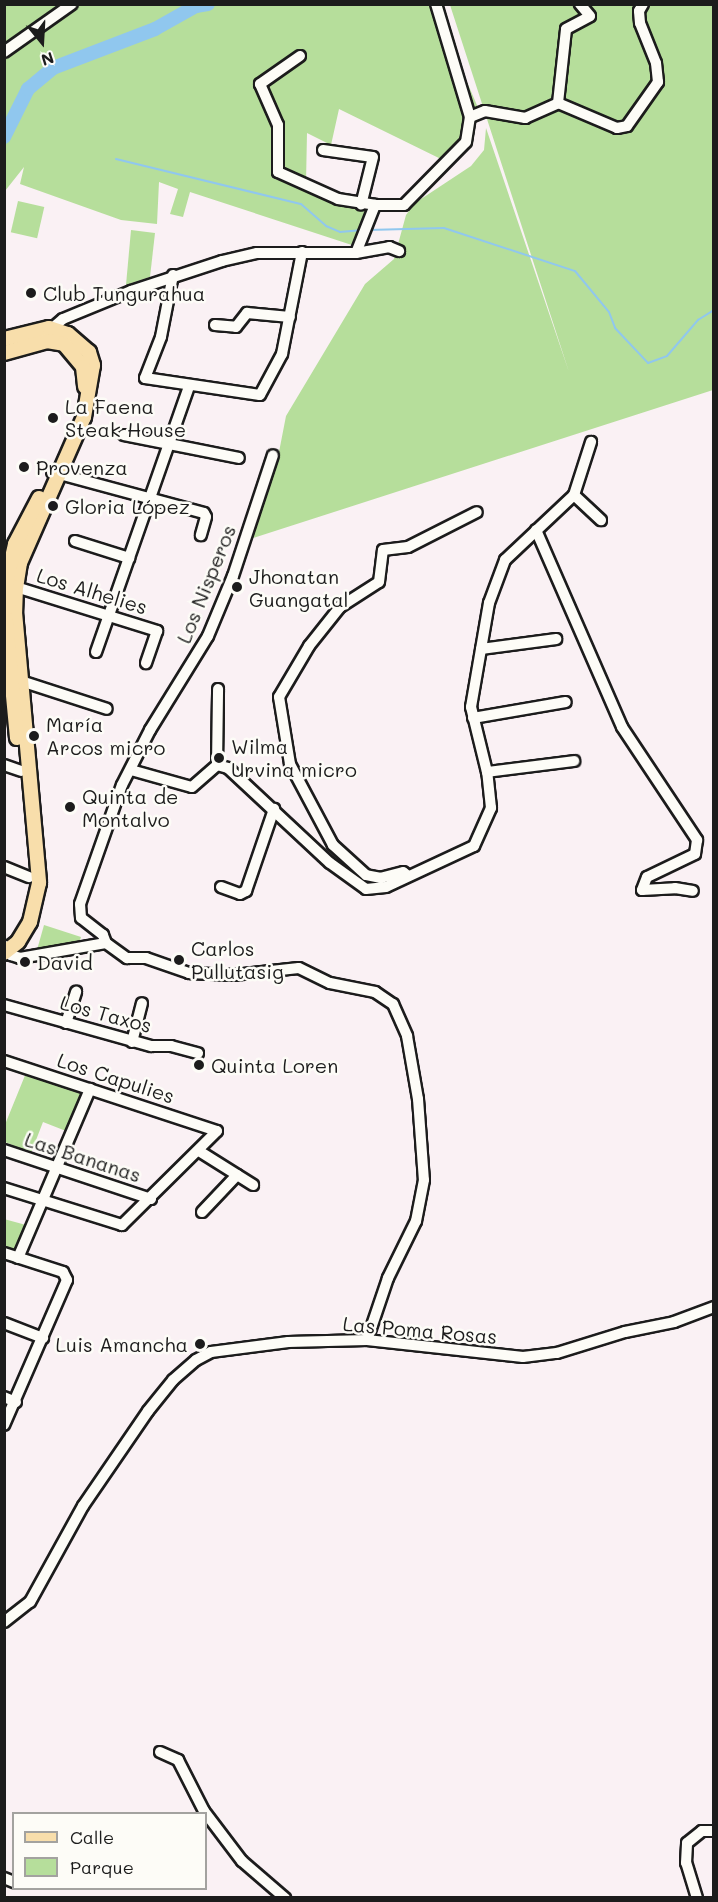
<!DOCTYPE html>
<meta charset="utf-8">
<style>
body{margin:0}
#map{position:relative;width:718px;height:1902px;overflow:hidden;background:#faf1f4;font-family:Mali,sans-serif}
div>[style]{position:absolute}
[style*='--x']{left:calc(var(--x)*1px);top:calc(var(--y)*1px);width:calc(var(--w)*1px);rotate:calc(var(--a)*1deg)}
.green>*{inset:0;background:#b6de9b;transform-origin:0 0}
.stream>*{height:2px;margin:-1px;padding:0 1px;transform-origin:1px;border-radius:1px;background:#90c7ee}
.river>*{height:14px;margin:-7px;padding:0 7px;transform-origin:7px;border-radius:7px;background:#90c7ee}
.roads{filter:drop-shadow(2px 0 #1c1c1c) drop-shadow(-2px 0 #1c1c1c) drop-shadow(0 2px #1c1c1c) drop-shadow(0 -2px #1c1c1c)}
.minor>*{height:10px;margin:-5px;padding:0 5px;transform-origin:5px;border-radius:5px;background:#fdfcf7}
.major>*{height:14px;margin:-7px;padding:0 7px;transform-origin:7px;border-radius:7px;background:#f8deab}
.dots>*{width:16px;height:16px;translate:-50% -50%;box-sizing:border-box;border:3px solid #fdfcf7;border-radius:50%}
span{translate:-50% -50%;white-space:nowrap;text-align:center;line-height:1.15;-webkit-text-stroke:5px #fdfcf7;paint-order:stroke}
.poi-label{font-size:20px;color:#1c1c1c}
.left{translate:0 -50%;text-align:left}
.right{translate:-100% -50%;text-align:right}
.street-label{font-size:20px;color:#1c1c1c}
.frame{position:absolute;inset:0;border:6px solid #1c1c1c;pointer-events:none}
.legend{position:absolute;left:12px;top:1812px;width:195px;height:78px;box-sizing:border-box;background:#fdfcf7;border:2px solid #a3a29f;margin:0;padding:8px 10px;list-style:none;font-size:18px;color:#1c1c1c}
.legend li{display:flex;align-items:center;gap:12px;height:30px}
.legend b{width:30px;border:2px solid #a3a29f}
.north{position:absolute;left:12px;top:12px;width:60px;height:60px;-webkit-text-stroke:4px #fdfcf7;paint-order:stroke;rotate:162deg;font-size:16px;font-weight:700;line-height:24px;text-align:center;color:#1c1c1c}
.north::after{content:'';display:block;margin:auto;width:21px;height:27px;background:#1c1c1c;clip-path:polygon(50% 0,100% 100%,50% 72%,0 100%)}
</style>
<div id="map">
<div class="green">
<i style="clip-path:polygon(5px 5px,440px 5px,452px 47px,479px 110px,447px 162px,339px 109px,331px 145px,307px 133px,306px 183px,365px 200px,368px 224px,364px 249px,190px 192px,183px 217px,170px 214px,178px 189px,159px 182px,157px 224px,121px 220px,20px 184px,24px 167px,5px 191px)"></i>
<i style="clip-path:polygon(450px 5px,713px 5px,713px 390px,247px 540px,279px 452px,286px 416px,365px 284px,394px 259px,406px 215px,415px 203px,471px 166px,484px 150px,486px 128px,569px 372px)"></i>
<i style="left:18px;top:201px;width:27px;height:32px;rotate:13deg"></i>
<i style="clip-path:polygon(131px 230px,155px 233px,150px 277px,126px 285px)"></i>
<i style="clip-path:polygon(44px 925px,81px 937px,78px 946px,37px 950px)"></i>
<i style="clip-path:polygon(26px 1073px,81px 1094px,66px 1131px,43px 1122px,31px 1153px,5px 1142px,4px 1127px)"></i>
<i style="clip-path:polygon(4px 1219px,26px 1225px,17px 1251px,5px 1246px)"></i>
</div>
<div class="stream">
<i style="--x:116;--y:159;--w:190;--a:13.7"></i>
<i style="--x:301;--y:204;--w:33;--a:41"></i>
<i style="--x:326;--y:226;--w:15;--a:23"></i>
<i style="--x:340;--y:232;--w:23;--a:-5"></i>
<i style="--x:368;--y:230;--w:76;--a:-1.5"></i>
<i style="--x:444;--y:228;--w:138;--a:18.2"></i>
<i style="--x:575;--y:271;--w:53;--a:50.3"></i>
<i style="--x:609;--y:312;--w:17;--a:69"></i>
<i style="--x:615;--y:328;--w:48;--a:46.7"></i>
<i style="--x:648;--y:363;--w:20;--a:-20"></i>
<i style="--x:667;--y:356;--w:48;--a:-49.3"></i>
<i style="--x:698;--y:320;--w:19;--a:-32"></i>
</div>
<div class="river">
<i style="--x:4;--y:137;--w:54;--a:-63.4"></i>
<i style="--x:28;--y:89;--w:33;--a:-40"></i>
<i style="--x:53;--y:68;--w:109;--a:-20.9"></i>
<i style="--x:155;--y:29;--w:47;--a:-29.3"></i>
<i style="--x:196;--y:6;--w:12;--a:-9"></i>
</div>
<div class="roads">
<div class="minor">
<i style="--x:4;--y:52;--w:83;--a:-35.2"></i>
<i style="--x:300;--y:56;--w:49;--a:145"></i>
<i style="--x:260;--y:84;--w:45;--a:66.3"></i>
<i style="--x:278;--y:125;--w:47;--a:90"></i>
<i style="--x:278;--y:172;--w:66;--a:24.2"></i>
<i style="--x:338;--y:199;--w:37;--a:9"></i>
<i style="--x:558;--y:103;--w:74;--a:-83.8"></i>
<i style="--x:566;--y:29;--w:27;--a:-28"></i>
<i style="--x:590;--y:16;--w:16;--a:-130"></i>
<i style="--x:470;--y:117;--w:16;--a:-22"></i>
<i style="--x:485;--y:111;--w:41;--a:9.9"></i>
<i style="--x:525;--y:118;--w:36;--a:-24"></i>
<i style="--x:558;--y:103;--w:64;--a:23"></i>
<i style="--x:617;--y:128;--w:10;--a:-11"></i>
<i style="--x:627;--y:126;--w:54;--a:-54.8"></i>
<i style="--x:658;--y:82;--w:19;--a:-96"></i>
<i style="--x:656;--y:63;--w:43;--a:-111.8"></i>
<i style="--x:640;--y:23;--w:12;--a:-95"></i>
<i style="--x:639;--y:11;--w:8;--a:-60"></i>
<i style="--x:323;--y:150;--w:50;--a:8"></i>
<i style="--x:373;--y:157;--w:49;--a:104"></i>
<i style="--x:356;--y:253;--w:52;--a:-68.4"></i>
<i style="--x:375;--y:205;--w:29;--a:0"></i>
<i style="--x:404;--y:205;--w:88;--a:-45.5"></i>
<i style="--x:466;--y:142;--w:25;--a:-81"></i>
<i style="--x:470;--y:117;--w:118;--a:-106.7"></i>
<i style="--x:173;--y:275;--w:63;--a:101"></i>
<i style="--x:161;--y:337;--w:44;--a:111.3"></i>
<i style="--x:145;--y:378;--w:116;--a:8.4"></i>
<i style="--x:260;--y:395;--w:47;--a:-61.8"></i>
<i style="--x:282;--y:354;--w:104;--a:-78.9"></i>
<i style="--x:215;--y:325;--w:21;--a:5"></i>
<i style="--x:236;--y:327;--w:18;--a:-52"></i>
<i style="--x:247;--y:313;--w:43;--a:5.3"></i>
<i style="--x:49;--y:331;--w:18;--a:-41"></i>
<i style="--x:63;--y:319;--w:74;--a:-22.4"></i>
<i style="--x:131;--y:291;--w:96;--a:-18.2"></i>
<i style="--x:222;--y:261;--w:36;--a:-13"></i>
<i style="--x:257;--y:253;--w:99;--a:0"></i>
<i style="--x:356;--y:253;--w:34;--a:-10"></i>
<i style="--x:389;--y:247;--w:11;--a:22"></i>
<i style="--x:124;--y:435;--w:117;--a:11.3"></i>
<i style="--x:52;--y:472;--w:157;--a:15.1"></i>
<i style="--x:204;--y:513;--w:4;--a:63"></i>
<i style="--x:206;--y:517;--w:19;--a:106"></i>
<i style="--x:574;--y:495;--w:37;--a:43"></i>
<i style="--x:536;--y:530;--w:215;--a:66.4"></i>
<i style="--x:622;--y:727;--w:136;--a:56.4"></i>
<i style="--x:697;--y:840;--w:14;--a:98"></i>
<i style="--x:695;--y:854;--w:53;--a:154.4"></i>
<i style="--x:647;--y:877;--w:14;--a:111"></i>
<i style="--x:642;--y:890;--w:33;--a:-3"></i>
<i style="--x:675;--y:888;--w:18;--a:9"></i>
<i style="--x:75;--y:541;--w:57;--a:17.5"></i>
<i style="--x:16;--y:587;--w:148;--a:17.3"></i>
<i style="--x:157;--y:631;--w:34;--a:109"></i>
<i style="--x:481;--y:649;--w:76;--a:-7.6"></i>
<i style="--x:96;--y:652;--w:281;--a:-70.7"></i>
<i style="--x:21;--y:681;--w:90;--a:18"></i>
<i style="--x:473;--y:718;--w:94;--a:-9.8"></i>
<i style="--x:4;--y:765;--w:18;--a:19"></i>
<i style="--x:217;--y:765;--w:11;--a:15"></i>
<i style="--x:228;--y:768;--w:139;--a:43"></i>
<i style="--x:330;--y:863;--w:44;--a:35.8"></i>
<i style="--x:366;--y:889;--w:20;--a:-6"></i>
<i style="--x:386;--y:887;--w:97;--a:-25"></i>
<i style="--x:474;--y:846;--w:42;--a:-65.9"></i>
<i style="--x:491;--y:808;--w:36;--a:-96"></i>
<i style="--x:487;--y:772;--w:67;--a:-103.8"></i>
<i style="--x:471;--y:707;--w:106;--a:-80.2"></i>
<i style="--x:489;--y:603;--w:46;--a:-69.6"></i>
<i style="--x:505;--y:560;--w:95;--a:-43.3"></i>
<i style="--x:574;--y:495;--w:56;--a:-72.2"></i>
<i style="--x:217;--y:765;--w:76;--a:-89.2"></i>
<i style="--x:131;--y:770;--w:63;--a:15.6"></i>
<i style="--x:192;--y:787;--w:33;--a:-41"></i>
<i style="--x:487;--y:772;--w:88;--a:-7.2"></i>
<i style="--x:4;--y:867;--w:27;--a:22"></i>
<i style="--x:408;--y:876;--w:6;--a:-141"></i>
<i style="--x:403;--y:872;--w:23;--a:165"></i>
<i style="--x:381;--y:878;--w:15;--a:-169"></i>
<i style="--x:366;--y:875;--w:45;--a:-137.7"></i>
<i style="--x:333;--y:845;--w:92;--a:-118"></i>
<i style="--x:290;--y:764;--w:68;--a:-99.3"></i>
<i style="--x:279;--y:697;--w:59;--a:-59.5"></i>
<i style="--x:309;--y:646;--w:50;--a:-51.5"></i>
<i style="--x:340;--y:607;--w:46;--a:-32.7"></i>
<i style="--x:379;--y:582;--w:32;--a:-83"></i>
<i style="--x:383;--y:550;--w:25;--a:-7"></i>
<i style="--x:408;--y:547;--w:77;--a:-26.9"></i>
<i style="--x:221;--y:887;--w:20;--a:20"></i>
<i style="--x:240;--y:894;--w:7;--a:-27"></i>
<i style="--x:246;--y:891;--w:87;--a:-71.1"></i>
<i style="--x:106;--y:943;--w:26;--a:36"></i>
<i style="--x:127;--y:958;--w:19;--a:0"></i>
<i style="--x:146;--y:958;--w:46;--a:19.2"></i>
<i style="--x:189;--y:973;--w:45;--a:2.5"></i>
<i style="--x:234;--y:975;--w:65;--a:-6.1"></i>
<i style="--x:299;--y:968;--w:34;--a:26"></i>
<i style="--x:330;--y:983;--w:46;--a:11.3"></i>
<i style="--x:375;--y:992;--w:22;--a:34"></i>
<i style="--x:393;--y:1004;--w:35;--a:66"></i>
<i style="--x:407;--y:1036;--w:64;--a:80.1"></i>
<i style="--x:418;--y:1099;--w:81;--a:85.8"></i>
<i style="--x:424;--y:1180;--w:42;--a:101"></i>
<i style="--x:416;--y:1221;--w:64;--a:116.2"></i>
<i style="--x:388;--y:1278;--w:65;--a:108.7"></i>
<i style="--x:106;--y:943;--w:9;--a:-111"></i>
<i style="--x:103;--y:935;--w:28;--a:-142"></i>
<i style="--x:81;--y:918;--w:14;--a:-94"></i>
<i style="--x:80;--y:904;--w:126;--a:-70.6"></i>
<i style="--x:122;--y:785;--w:62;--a:-63"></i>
<i style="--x:150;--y:730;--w:110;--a:-58.3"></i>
<i style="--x:208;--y:636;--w:65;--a:-67.4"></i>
<i style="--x:233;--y:576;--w:127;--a:-71.7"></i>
<i style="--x:5;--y:946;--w:11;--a:56"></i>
<i style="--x:11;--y:955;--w:9;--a:18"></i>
<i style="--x:20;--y:958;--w:87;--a:-9.9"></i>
<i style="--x:4;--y:1005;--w:153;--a:15.6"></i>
<i style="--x:151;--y:1046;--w:20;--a:0"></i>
<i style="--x:171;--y:1046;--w:28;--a:15"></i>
<i style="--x:66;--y:1023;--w:33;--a:-72"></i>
<i style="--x:132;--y:1042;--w:40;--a:-75.6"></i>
<i style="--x:4;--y:1061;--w:224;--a:18.2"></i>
<i style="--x:217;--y:1131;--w:134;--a:135.3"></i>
<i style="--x:122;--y:1225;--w:124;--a:-162.6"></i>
<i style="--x:4;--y:1150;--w:155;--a:18.4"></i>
<i style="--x:199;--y:1151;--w:64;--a:32.2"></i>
<i style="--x:202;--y:1212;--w:51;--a:-46.6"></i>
<i style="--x:4;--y:1253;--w:62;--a:17.9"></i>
<i style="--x:63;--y:1272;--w:9;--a:63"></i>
<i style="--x:67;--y:1280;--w:158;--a:113.5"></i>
<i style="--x:18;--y:1258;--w:184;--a:-66.9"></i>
<i style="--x:4;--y:1323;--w:42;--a:21"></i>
<i style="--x:4;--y:1397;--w:13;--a:23"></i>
<i style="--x:4;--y:1622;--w:33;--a:-38"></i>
<i style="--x:30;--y:1602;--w:110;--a:-61.1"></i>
<i style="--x:83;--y:1506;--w:115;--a:-55.6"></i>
<i style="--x:148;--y:1411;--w:40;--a:-51"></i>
<i style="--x:173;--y:1380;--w:30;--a:-41"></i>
<i style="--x:196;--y:1360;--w:17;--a:-28"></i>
<i style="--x:211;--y:1352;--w:78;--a:-7.4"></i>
<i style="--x:288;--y:1342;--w:79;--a:-1.5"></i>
<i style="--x:367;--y:1340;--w:157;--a:6.2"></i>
<i style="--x:523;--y:1357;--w:34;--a:-7"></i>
<i style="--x:557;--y:1353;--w:71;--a:-17.2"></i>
<i style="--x:625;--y:1332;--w:50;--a:-11.5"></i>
<i style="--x:674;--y:1322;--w:43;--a:-20.6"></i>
<i style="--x:160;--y:1752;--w:20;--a:24"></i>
<i style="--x:178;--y:1760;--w:57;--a:63"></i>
<i style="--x:204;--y:1811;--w:63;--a:52.8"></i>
<i style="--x:242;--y:1861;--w:57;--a:40.7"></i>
<i style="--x:4;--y:1878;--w:11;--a:22"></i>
<i style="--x:697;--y:1898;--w:37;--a:-107"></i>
<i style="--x:686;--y:1863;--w:20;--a:-87"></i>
<i style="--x:687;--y:1843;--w:19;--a:-39"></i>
<i style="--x:702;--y:1831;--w:12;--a:0"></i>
</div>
<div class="major">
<i style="--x:4;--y:339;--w:46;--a:-13.7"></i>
<i style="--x:49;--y:328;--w:20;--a:18"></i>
<i style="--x:68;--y:334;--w:28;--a:41"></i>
<i style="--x:89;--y:352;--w:14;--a:73"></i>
<i style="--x:93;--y:365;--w:53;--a:99.8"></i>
<i style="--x:84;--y:417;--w:159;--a:113.7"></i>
<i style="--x:20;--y:563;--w:24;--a:99"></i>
<i style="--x:16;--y:587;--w:25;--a:92"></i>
<i style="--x:15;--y:612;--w:272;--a:84.9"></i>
<i style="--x:39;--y:883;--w:40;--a:103"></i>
<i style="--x:30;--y:922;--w:23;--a:121"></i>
<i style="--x:18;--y:942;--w:18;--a:142"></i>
<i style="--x:4;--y:353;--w:45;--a:-15.6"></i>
<i style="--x:47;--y:341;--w:17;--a:10"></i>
<i style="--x:64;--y:344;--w:30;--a:50"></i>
<i style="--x:83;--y:367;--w:20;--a:84"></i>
<i style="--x:17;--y:738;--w:129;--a:-95.4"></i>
<i style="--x:5;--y:610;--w:31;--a:-86"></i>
<i style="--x:7;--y:579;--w:36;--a:-77"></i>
<i style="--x:15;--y:544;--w:52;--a:-62.4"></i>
</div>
</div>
<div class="dots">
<i style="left:31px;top:293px;background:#1c1c1c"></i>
<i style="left:53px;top:418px;background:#1c1c1c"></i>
<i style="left:24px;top:467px;background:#1c1c1c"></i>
<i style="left:53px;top:506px;background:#1c1c1c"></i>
<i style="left:237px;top:587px;background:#1c1c1c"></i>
<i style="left:34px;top:736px;background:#1c1c1c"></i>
<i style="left:219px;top:758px;background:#1c1c1c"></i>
<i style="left:70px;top:807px;background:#1c1c1c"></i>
<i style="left:179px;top:960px;background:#1c1c1c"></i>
<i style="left:25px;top:962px;background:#1c1c1c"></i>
<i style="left:199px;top:1065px;background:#1c1c1c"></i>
<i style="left:200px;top:1344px;background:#1c1c1c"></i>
</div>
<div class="poi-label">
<span class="left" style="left:43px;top:293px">Club Tungurahua</span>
<span class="left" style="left:65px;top:418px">La Faena<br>Steak House</span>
<span class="left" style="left:36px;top:467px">Provenza</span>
<span class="left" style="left:65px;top:506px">Gloria López</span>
<span class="left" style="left:249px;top:588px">Jhonatan<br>Guangatal</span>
<span class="left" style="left:46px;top:736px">María<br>Arcos micro</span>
<span class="left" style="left:231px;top:758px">Wilma<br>Urvina micro</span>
<span class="left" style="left:82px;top:808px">Quinta de<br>Montalvo</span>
<span class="left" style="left:191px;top:960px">Carlos<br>Pullutasig</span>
<span class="left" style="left:37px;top:962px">David</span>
<span class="left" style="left:211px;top:1065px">Quinta Loren</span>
<span class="right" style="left:188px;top:1344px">Luis Amancha</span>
</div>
<div class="street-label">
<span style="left:206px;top:584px;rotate:-68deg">Los Nisperos</span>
<span style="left:92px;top:591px;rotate:17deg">Los Alhelies</span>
<span style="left:106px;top:1014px;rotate:15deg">Los Taxos</span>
<span style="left:116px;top:1078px;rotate:18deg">Los Capulies</span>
<span style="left:83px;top:1157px;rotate:18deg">Las Bananas</span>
<span style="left:420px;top:1330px;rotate:5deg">Las Poma Rosas</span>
</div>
<div class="frame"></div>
<ul class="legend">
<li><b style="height:8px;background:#f8deab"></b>Calle</li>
<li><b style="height:16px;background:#b6de9b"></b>Parque</li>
</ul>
<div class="north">N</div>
</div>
